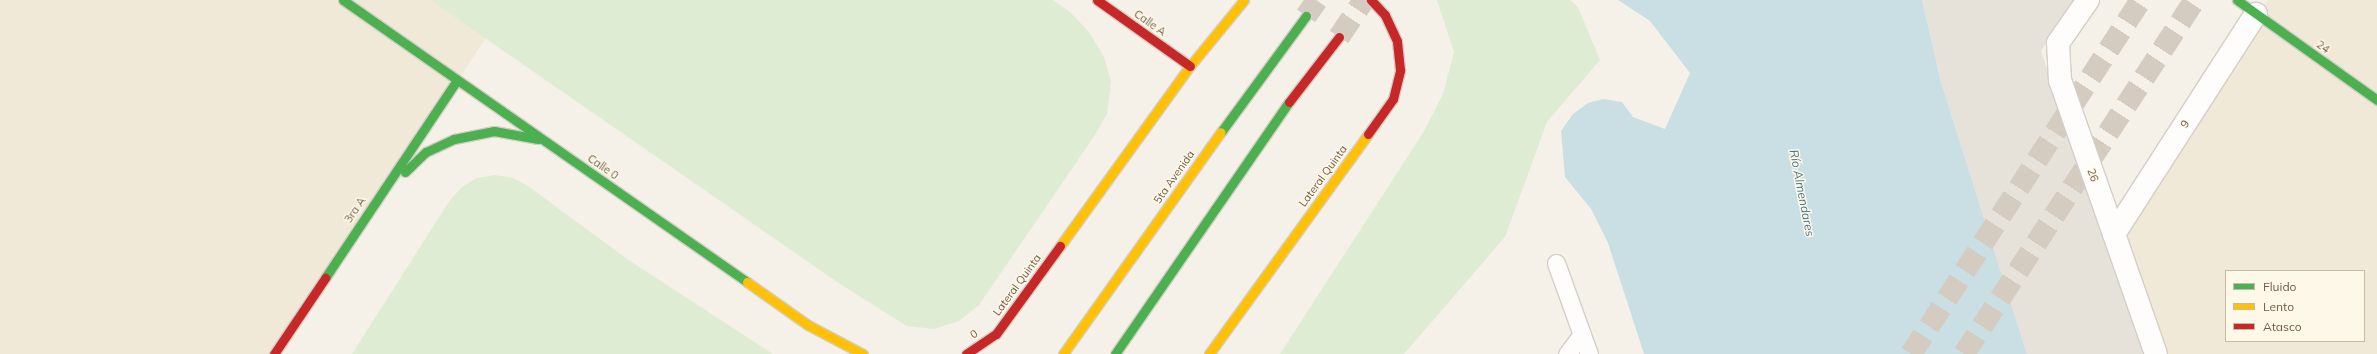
<!DOCTYPE html>
<meta charset="utf-8">
<style>
body{margin:0}
#map{position:relative;width:2377px;height:354px;overflow:hidden;background:#f5f1e8;font-family:Mulish,sans-serif}
div>[style]{position:absolute}
[style*='--x']{left:calc(var(--x)*1px);top:calc(var(--y)*1px);width:calc(var(--w)*1px);rotate:calc(var(--a)*1deg)}
.residential>*{inset:0;background:#f0e9d8}
.industrial>*{inset:0;background:#e7e2d9}
.green>*{inset:0;background:#deecd3}
.water>*{inset:0;background:#cadfe4}
.primary-tunnel>*{height:22px;margin-top:-11px;transform-origin:0;background:repeating-linear-gradient(90deg,#d4ccc0 0 22px,transparent 0 33px)}
.highway-tunnel>*{height:22px;margin-top:-11px;transform-origin:0;background:repeating-linear-gradient(90deg,#d4ccc0 0 22px,transparent 0 33px)}
.roads{filter:drop-shadow(1px 0 #d4cec6) drop-shadow(-1px 0 #d4cec6) drop-shadow(0 1px #d4cec6) drop-shadow(0 -1px #d4cec6)}
.lane>*{height:17px;margin:-8.5px;padding:0 8.5px;transform-origin:8.5px;border-radius:8.5px;background:#fefdfc}
.street>*{height:22px;margin:-11px;padding:0 11px;transform-origin:11px;border-radius:11px;background:#fefdfc}
.fast>*{height:9px;margin:-4.5px;padding:0 4.5px;transform-origin:4.5px;border-radius:4.5px;background:#4caf50}
.slow>*{height:9px;margin:-4.5px;padding:0 4.5px;transform-origin:4.5px;border-radius:4.5px;background:#ffc107}
.jam>*{height:9px;margin:-4.5px;padding:0 4.5px;transform-origin:4.5px;border-radius:4.5px;background:#c62828}
span{translate:-50% -50%;white-space:nowrap;text-align:center;line-height:1.15;-webkit-text-stroke:3px #fef8e8;paint-order:stroke}
.street-label{font-size:11px;color:#715d4a}
.water-label{font-size:12px;color:#48778a;font-style:italic}
.legend{position:absolute;left:2225px;top:270px;width:140px;height:72px;box-sizing:border-box;background:#fef8e8;border:1px solid #c6baa9;margin:0;padding:5px 7px;list-style:none;font-size:12px;color:#715d4a}
.legend li{display:flex;align-items:center;gap:8px;height:20px}
.legend b{width:20px;border:1px solid #c6baa9}
</style>
<div id="map">
<div class="residential">
<i style="clip-path:polygon(0 0,430px 0,486px 38px,274px 354px,0 354px)"></i>
<i style="clip-path:polygon(evenodd,2268px 0,2377px 0,2377px 354px,2156px 354px,2114px 234px,2268px 0,2226px 271px,2364px 271px,2364px 341px,2226px 341px,2226px 271px)"></i>
</div>
<div class="industrial">
<i style="clip-path:polygon(1922px 0,2075px 0,2041px 51px,2143px 354px,2027px 354px,1941px 82px)"></i>
</div>
<div class="green">
<i style="clip-path:polygon(430px 0,1053px 0,1070px 12px,1089px 32px,1104px 57px,1111px 81px,1107px 114px,1095px 135px,979px 305px,959px 321px,934px 329px,907px 326px,840px 284px)"></i>
<i style="clip-path:polygon(1437px 0,1570px 0,1578px 7px,1600px 60px,1547px 122px,1505px 237px,1404px 354px,1280px 354px,1423px 133px,1443px 94px,1454px 52px)"></i>
<i style="clip-path:polygon(495px 175px,513px 178px,528px 186px,627px 259px,773px 354px,352px 354px,450px 200px,462px 187px,477px 178px)"></i>
</div>
<div class="water">
<i style="clip-path:polygon(1618px 0,1922px 0,1941px 82px,2027px 354px,1644px 354px,1608px 243px,1591px 209px,1565px 177px,1561px 131px,1573px 114px,1588px 103px,1603px 99px,1622px 102px,1633px 117px,1665px 129px,1690px 73px,1650px 21px)"></i>
</div>
<div class="primary-tunnel">
<i style="--x:1911;--y:354;--w:422;--a:-57"></i>
<i style="--x:1964;--y:354;--w:423;--a:-56.9"></i>
</div>
<div class="highway-tunnel">
<i style="--x:1306;--y:16;--w:19;--a:-55"></i>
<i style="--x:1339;--y:37;--w:45;--a:-56"></i>
</div>
<div class="roads">
<div class="lane">
<i style="--x:1556;--y:263;--w:97;--a:70.1"></i>
<i style="--x:1567;--y:354;--w:25;--a:-53"></i>
</div>
<div class="street">
<i style="--x:2088;--y:0;--w:52;--a:124.9"></i>
<i style="--x:2058;--y:43;--w:37;--a:87"></i>
<i style="--x:2060;--y:80;--w:290;--a:70.7"></i>
<i style="--x:2114;--y:234;--w:262;--a:-57.2"></i>
</div>
<div class="fast">
<i style="--x:343;--y:0;--w:493;--a:34.9"></i>
<i style="--x:2237;--y:0;--w:172;--a:35.5"></i>
<i style="--x:1221;--y:132;--w:144;--a:-53.8"></i>
<i style="--x:405;--y:172;--w:29;--a:-44"></i>
<i style="--x:426;--y:152;--w:31;--a:-25"></i>
<i style="--x:454;--y:139;--w:41;--a:-11.3"></i>
<i style="--x:494;--y:131;--w:45;--a:10.3"></i>
<i style="--x:325;--y:278;--w:238;--a:-56.3"></i>
<i style="--x:1115;--y:354;--w:306;--a:-55.4"></i>
</div>
<div class="slow">
<i style="--x:1060;--y:246;--w:222;--a:-54.2"></i>
<i style="--x:1190;--y:66;--w:85;--a:-50.7"></i>
<i style="--x:747;--y:282;--w:75;--a:35.2"></i>
<i style="--x:808;--y:325;--w:62;--a:27.8"></i>
<i style="--x:1063;--y:354;--w:272;--a:-54.6"></i>
<i style="--x:1209;--y:354;--w:271;--a:-54.1"></i>
</div>
<div class="jam">
<i style="--x:1097;--y:0;--w:114;--a:35.4"></i>
<i style="--x:1289;--y:102;--w:82;--a:-52.4"></i>
<i style="--x:1368;--y:134;--w:43;--a:-54.5"></i>
<i style="--x:1393;--y:99;--w:30;--a:-76"></i>
<i style="--x:1400;--y:70;--w:29;--a:-96"></i>
<i style="--x:1397;--y:41;--w:29;--a:-115"></i>
<i style="--x:1385;--y:15;--w:21;--a:-133"></i>
<i style="--x:274;--y:354;--w:92;--a:-56.1"></i>
<i style="--x:966;--y:354;--w:36;--a:-34"></i>
<i style="--x:996;--y:334;--w:109;--a:-54"></i>
</div>
</div>
<div class="street-label">
<span style="left:1150px;top:23px;rotate:35deg">Calle A</span>
<span style="left:2323px;top:47px;rotate:36deg">24</span>
<span style="left:2185px;top:124px;rotate:-57deg">9</span>
<span style="left:603px;top:167px;rotate:35deg">Calle 0</span>
<span style="left:2093px;top:175px;rotate:71deg">26</span>
<span style="left:1323px;top:176px;rotate:-54deg">Lateral Quinta</span>
<span style="left:1174px;top:177px;rotate:-55deg">5ta Avenida</span>
<span style="left:355px;top:210px;rotate:-56deg">3ra A</span>
<span style="left:1017px;top:285px;rotate:-54deg">Lateral Quinta</span>
<span style="left:974px;top:334px;rotate:-34deg">0</span>
</div>
<div class="water-label">
<span style="left:1802px;top:193px;rotate:79deg">Río Almendares</span>
</div>
<ul class="legend">
<li><b style="height:5px;background:#4caf50"></b>Fluido</li>
<li><b style="height:5px;background:#ffc107"></b>Lento</li>
<li><b style="height:5px;background:#c62828"></b>Atasco</li>
</ul>
</div>
